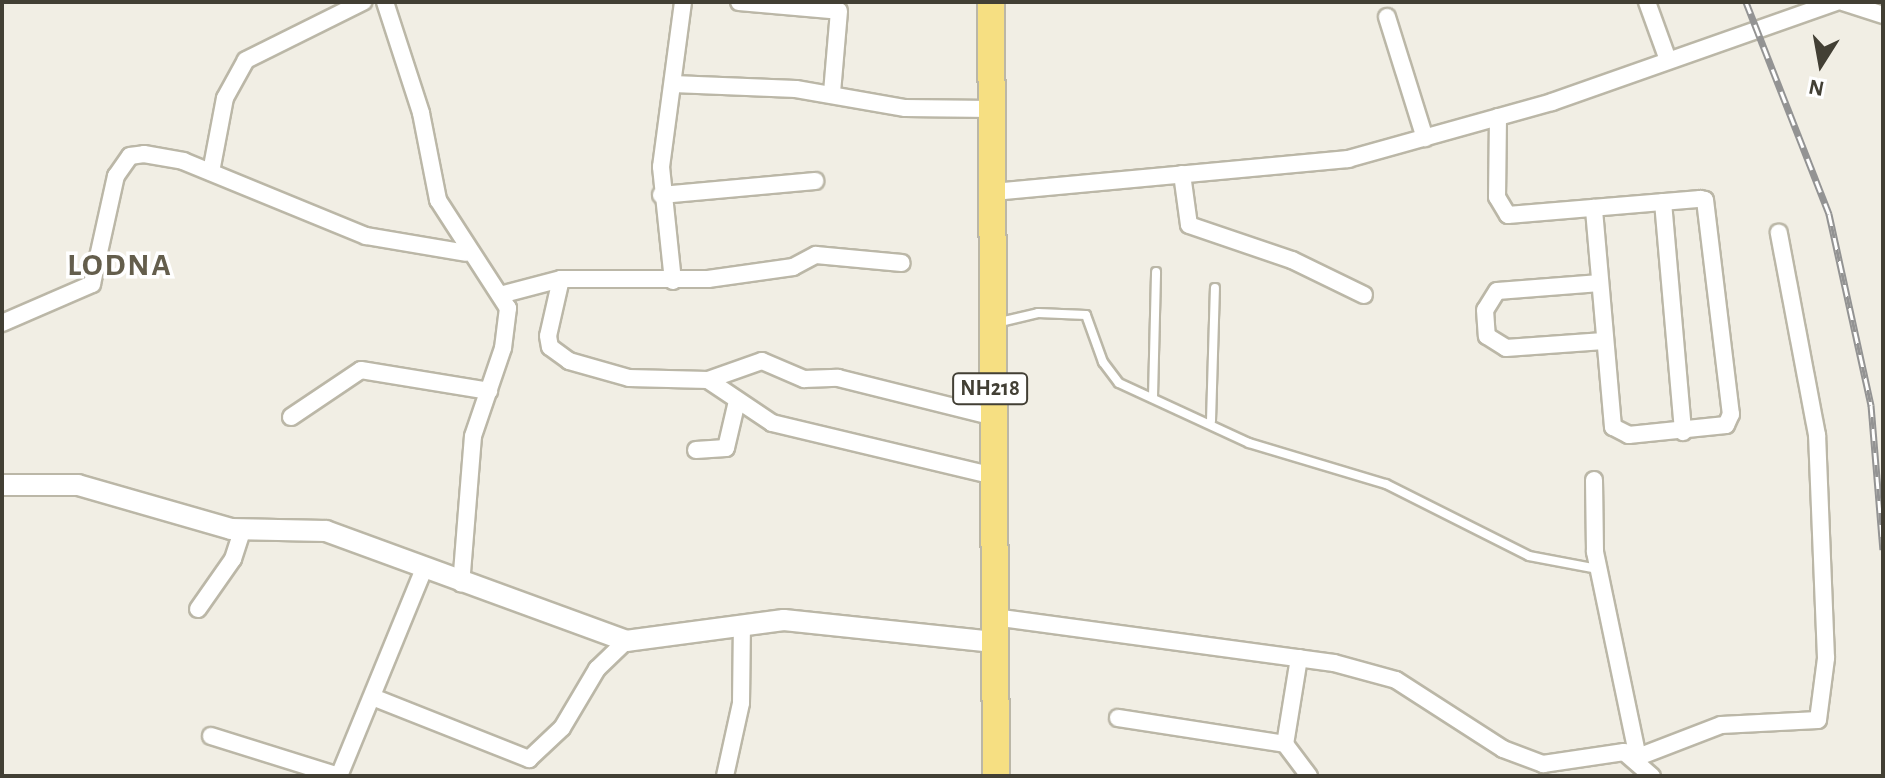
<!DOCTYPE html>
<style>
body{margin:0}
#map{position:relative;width:1885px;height:778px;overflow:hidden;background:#f1eee4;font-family:"Alegreya Sans",sans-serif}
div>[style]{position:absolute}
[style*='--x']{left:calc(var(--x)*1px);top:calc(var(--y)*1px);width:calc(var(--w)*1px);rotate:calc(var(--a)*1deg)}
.roads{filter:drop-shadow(2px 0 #bbb7a7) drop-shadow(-2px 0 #bbb7a7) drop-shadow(0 2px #bbb7a7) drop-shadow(0 -2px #bbb7a7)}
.service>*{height:8px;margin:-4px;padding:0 4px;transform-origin:4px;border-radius:4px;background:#fff}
.minor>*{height:16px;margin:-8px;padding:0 8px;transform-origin:8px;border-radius:8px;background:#fff}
.tertiary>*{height:20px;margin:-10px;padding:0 10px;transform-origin:10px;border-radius:10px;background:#fff}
.trunk>*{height:26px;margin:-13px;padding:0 13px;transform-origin:13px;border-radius:13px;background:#f6df82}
.rail>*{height:7px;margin-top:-3.5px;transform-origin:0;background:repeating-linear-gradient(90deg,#fff 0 12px,#939393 0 24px);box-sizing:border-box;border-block:2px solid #939393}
span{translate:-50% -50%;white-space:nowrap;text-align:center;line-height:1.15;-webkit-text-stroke:7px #fff;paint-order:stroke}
.shield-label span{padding:2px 6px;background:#fff;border:2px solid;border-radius:6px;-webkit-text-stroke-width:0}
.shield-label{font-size:22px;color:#423f34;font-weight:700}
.district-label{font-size:32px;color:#645e4c;font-weight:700;letter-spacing:2px}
.frame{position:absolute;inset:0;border:4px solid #423f34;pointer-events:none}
.north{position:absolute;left:1781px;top:24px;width:80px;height:80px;-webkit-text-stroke:6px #fff;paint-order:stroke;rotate:191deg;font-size:22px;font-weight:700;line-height:32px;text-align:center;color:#423f34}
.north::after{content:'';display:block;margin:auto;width:28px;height:36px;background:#423f34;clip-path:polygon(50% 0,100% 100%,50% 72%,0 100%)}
</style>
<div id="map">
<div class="roads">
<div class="service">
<i style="--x:996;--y:323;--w:43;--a:-13.4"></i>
<i style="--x:1038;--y:313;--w:48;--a:2.4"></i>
<i style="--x:1086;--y:315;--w:50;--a:70.1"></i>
<i style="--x:1103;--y:362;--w:26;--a:53"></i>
<i style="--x:1119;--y:383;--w:143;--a:24.8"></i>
<i style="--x:1249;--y:443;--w:143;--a:16.7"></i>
<i style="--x:1386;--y:484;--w:160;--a:26.7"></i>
<i style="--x:1529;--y:556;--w:70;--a:10.7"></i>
<i style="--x:1153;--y:397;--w:125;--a:-88.6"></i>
<i style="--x:1211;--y:421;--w:133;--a:-88.3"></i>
</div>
<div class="minor">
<i style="--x:385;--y:2;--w:117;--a:72"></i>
<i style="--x:421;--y:113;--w:89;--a:78.9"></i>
<i style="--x:438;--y:200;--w:129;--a:57.1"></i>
<i style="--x:508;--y:308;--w:40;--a:97.1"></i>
<i style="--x:503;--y:348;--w:93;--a:108.8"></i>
<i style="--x:473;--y:436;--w:148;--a:94.6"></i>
<i style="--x:739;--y:2;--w:100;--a:5.1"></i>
<i style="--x:839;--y:11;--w:82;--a:94.9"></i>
<i style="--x:1647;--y:2;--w:62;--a:70.1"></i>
<i style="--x:1843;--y:2;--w:42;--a:18"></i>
<i style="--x:1387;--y:17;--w:127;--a:72.6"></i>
<i style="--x:673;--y:84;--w:123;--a:2.3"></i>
<i style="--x:796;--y:89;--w:111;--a:9.9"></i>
<i style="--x:905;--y:108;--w:87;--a:0.7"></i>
<i style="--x:1498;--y:117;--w:80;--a:90.7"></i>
<i style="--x:1497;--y:197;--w:21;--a:59"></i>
<i style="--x:1508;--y:215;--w:193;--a:-4.8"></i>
<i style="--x:1700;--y:199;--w:5;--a:11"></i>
<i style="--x:1705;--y:200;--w:216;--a:83.1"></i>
<i style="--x:1731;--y:414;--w:12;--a:114"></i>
<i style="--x:1726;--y:425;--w:98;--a:174.1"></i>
<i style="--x:1629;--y:435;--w:18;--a:-153"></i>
<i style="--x:1613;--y:427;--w:220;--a:-95"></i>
<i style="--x:211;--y:172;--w:75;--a:-79.3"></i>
<i style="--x:225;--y:98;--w:43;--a:-61.1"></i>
<i style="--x:246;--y:60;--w:131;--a:-26.4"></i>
<i style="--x:1182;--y:174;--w:51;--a:82.2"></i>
<i style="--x:1189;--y:225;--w:109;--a:18.8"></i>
<i style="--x:1292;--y:260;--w:80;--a:25.9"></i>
<i style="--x:993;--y:192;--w:357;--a:-5.3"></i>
<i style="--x:1348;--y:159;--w:212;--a:-15.6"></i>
<i style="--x:1552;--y:102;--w:301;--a:-19.4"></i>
<i style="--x:661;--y:195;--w:155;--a:-5.2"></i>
<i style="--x:1663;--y:202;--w:231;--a:85"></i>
<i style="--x:561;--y:279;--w:58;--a:102.8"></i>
<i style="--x:548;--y:336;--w:11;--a:80"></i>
<i style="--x:550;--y:347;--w:24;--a:36"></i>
<i style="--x:569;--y:361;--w:62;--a:15.8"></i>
<i style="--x:629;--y:378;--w:79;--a:1.5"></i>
<i style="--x:708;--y:380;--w:77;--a:33.9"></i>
<i style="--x:772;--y:423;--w:224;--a:13.4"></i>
<i style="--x:673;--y:281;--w:115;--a:-96"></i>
<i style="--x:661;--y:167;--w:166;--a:-82.4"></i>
<i style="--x:1600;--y:283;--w:103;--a:175.6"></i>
<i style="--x:1497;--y:291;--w:22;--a:122"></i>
<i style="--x:1485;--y:310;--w:26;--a:86"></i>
<i style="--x:1487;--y:336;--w:22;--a:32"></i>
<i style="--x:1506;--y:348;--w:98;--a:-4.1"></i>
<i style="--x:500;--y:295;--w:63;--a:-14.7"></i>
<i style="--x:561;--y:279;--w:147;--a:0"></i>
<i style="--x:708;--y:279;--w:86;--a:-8"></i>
<i style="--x:793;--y:267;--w:26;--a:-28"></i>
<i style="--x:816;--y:255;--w:86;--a:5.3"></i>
<i style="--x:2;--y:323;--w:98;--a:-23.4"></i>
<i style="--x:92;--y:284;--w:111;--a:-77.5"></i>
<i style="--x:116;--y:176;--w:24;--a:-55"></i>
<i style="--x:130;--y:156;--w:14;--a:-8"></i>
<i style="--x:144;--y:154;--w:40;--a:10"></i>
<i style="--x:183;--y:161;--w:198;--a:22.3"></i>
<i style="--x:366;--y:236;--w:101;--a:9.6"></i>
<i style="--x:708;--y:380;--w:57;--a:-19.4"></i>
<i style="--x:762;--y:361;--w:46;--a:23.2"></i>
<i style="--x:804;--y:379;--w:34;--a:-2"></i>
<i style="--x:838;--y:378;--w:157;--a:14"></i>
<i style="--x:291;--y:417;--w:84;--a:-33.9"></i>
<i style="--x:361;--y:370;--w:130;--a:9.3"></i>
<i style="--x:696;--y:450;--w:30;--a:-4"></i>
<i style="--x:726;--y:448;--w:48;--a:-76.8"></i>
<i style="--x:1594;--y:480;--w:72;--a:89.2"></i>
<i style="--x:1595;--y:552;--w:209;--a:78.2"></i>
<i style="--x:1638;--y:757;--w:89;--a:-21.1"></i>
<i style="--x:1721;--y:725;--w:97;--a:-3"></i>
<i style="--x:1818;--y:720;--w:63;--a:-82.6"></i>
<i style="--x:1826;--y:658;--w:223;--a:-92.3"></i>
<i style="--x:1817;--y:435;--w:206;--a:-100.7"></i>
<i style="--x:198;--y:609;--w:61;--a:-55"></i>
<i style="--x:233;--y:559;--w:32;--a:-72"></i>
<i style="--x:994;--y:617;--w:343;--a:7.7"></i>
<i style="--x:1334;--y:663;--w:64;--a:15.3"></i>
<i style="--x:1396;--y:680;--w:127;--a:32.8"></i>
<i style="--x:1503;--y:749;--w:43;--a:20.6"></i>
<i style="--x:1543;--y:764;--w:82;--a:-8.4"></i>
<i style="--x:1624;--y:752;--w:37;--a:41"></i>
<i style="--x:1299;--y:658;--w:87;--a:99.2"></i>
<i style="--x:1285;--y:744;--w:40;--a:53"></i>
<i style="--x:375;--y:698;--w:166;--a:21.6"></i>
<i style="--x:529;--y:759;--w:45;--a:-43.2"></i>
<i style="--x:562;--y:728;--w:69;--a:-59.3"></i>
<i style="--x:597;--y:669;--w:40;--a:-44"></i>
<i style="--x:1118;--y:718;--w:169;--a:8.8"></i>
<i style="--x:211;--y:736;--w:134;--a:17.4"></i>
<i style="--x:339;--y:776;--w:224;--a:-67.7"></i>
<i style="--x:725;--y:776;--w:75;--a:-77.6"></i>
<i style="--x:741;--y:703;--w:78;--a:-89.3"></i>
</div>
<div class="tertiary">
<i style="--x:2;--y:485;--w:76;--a:0"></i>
<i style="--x:78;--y:485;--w:159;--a:16"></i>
<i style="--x:231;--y:529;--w:95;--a:1.2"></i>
<i style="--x:326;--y:531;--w:320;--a:20.1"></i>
<i style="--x:626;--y:641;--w:159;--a:-7.6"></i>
<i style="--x:784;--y:620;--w:211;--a:6"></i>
</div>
<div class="trunk">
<i style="--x:991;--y:2;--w:774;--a:89.63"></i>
</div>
</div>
<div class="rail">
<i style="--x:1746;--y:2;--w:228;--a:68.6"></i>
<i style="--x:1829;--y:214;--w:196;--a:77.6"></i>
<i style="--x:1871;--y:405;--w:145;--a:85.3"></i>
</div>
<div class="shield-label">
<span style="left:990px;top:389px">NH218</span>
</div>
<div class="district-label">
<span style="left:120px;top:265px">LODNA</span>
</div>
<div class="frame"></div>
<div class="north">N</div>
</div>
